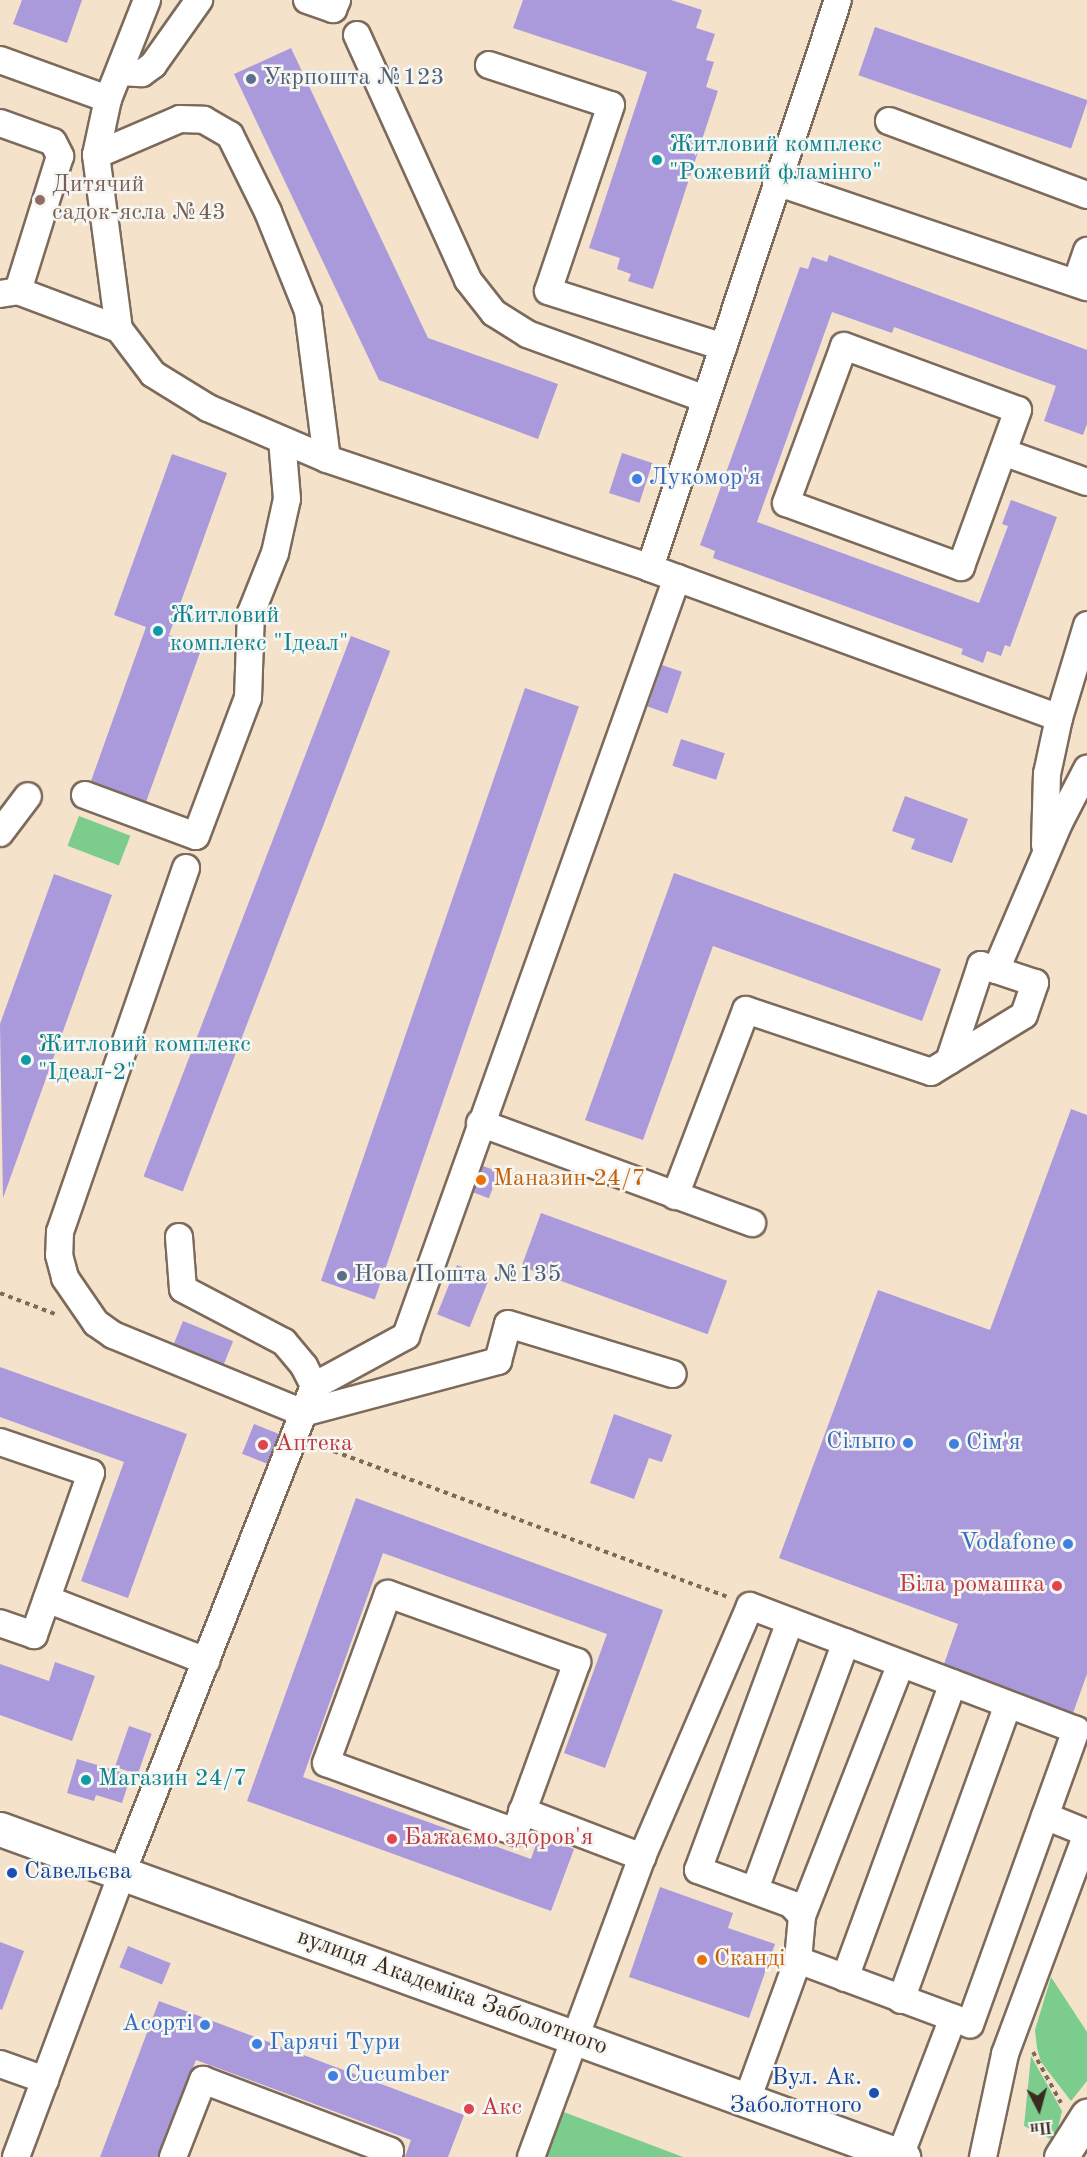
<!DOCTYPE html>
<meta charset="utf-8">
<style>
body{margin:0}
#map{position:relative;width:1087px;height:2157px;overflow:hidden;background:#f4e2cb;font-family:"Old Standard TT",serif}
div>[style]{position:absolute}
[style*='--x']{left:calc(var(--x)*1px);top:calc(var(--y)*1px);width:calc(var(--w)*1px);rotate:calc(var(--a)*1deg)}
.green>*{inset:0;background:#7bcc8d;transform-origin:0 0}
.building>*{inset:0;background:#aa9adb;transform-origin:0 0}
.path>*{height:4px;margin-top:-2px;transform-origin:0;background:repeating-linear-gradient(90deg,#7c6a5b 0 4.5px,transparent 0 9px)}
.roads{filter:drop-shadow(2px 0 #7c6a5b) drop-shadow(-2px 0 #7c6a5b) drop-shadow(0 2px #7c6a5b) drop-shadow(0 -2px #7c6a5b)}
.minor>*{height:26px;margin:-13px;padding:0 13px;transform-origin:13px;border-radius:13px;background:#fff}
.major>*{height:33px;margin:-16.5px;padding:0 16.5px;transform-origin:16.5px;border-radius:16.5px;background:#fff}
.dots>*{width:16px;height:16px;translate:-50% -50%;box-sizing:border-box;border:3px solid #f6f6f2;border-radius:50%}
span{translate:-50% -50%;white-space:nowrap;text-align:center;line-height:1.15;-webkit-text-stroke:5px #f6f6f2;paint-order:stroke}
.service-label{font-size:24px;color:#4e5e75}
.left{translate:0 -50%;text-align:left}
.culture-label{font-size:24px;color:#0d838f}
.education-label{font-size:24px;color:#785e54}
.shop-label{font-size:24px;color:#366cbe}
.right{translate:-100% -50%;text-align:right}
.food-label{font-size:24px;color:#c56008}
.health-label{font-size:24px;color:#be3a42}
.transit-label{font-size:24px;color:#164399}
.street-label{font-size:24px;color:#3b2a1e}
.north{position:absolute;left:1009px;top:2079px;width:60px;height:60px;-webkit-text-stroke:4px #f6f6f2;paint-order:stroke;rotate:174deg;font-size:16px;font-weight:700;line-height:24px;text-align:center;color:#3b2a1e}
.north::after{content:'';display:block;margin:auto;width:21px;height:27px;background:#3b2a1e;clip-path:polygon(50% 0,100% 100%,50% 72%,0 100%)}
</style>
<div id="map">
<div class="green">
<i style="left:79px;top:816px;width:55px;height:32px;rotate:21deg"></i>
<i style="clip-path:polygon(1051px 1977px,1087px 2032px,1087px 2081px,1071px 2101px,1041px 2062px,1037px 2048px,1035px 2030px)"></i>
<i style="clip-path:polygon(1031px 2056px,1062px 2111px,1055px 2141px,1024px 2126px)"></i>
<i style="clip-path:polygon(561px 2111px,683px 2157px,544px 2157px)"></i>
</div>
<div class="building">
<i style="clip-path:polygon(22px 0,82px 0,67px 43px,13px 24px)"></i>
<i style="clip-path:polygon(523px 0,671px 0,702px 10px,696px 28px,715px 34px,706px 60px,714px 62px,706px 87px,718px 91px,653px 289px,628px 281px,631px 274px,617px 269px,620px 258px,589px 248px,647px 72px,513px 28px)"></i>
<i style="left:875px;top:27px;width:225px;height:51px;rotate:19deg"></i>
<i style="clip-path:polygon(291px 48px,428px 338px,558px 384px,538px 439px,379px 380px,234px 74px)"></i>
<i style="clip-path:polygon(829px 255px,1087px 350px,1087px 424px,1083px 435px,1044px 421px,1056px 386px,894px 327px,892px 333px,832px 312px,757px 522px,979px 603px,1008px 526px,1002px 524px,1011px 500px,1057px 517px,1010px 647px,1005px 645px,1001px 656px,987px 651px,983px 663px,961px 654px,963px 649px,713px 558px,715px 551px,700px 545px,800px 267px,808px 269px,812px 257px,827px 262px)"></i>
<i style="left:622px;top:453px;width:32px;height:42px;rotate:18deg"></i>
<i style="clip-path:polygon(172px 454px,227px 473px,169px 635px,202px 647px,146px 802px,91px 781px,146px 627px,114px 615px)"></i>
<i style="left:351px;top:636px;width:42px;height:579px;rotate:21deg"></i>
<i style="left:662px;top:665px;width:21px;height:44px;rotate:19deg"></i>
<i style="left:525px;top:688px;width:57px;height:627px;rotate:19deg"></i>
<i style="left:681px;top:739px;width:46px;height:28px;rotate:18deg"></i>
<i style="clip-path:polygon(905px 796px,968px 819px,952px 863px,911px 849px,915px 839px,892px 831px)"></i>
<i style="clip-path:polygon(674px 873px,941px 969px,922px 1021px,713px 946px,643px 1140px,585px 1120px)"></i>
<i style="clip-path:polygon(54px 874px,112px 895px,3px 1198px,0 1024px)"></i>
<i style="clip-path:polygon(1071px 1109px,1087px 1115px,1087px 1674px,1073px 1713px,944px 1664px,958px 1624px,779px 1558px,878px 1290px,990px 1330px)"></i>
<i style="left:483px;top:1166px;width:17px;height:28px;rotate:21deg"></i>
<i style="left:541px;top:1213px;width:198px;height:57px;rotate:20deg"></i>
<i style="left:457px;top:1265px;width:35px;height:53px;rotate:22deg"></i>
<i style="left:183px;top:1321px;width:54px;height:25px;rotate:22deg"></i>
<i style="clip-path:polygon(0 1367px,187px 1434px,128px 1598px,81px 1581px,124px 1462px,0 1417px)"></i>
<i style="clip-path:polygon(614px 1414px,672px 1435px,662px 1462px,649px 1458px,634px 1499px,590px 1483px)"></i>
<i style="left:254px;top:1424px;width:27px;height:32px;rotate:22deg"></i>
<i style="clip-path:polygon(356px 1498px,663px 1610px,605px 1768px,564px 1753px,607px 1634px,383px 1553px,303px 1777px,531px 1859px,539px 1836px,574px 1849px,551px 1911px,247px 1801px)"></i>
<i style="clip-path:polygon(55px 1662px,95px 1676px,72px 1741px,0 1715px,0 1664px,49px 1681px)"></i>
<i style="left:129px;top:1726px;width:24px;height:43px;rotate:19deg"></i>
<i style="clip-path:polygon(77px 1759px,131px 1775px,122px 1803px,96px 1795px,94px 1801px,67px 1793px)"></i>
<i style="clip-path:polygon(660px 1887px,733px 1913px,728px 1928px,775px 1944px,749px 2018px,629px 1977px)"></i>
<i style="clip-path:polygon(0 1942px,24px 1951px,2px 2010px,0 2009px)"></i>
<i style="left:128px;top:1946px;width:46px;height:23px;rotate:22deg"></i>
<i style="clip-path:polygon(159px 2001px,464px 2115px,448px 2157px,405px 2157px,411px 2140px,196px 2060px,158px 2157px,100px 2157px)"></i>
</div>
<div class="path">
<i style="--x:0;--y:1293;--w:62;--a:20.8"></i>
<i style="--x:317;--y:1445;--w:437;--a:20.3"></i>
<i style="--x:1033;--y:2052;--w:58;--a:61.2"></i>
</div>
<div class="roads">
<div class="minor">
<i style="--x:147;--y:0;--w:106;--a:111.5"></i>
<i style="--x:108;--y:99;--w:57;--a:102.1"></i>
<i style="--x:96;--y:155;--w:176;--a:82.5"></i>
<i style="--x:119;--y:329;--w:56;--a:52.9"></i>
<i style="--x:153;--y:374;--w:65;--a:31.7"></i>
<i style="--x:208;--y:408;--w:129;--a:23.2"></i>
<i style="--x:327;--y:459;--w:341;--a:18.6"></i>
<i style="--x:307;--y:0;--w:28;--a:19"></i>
<i style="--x:333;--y:9;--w:10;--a:-66"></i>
<i style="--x:357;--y:35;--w:269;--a:65.6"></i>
<i style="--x:468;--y:280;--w:42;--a:51.8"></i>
<i style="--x:494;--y:313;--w:39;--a:32"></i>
<i style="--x:527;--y:334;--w:190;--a:20"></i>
<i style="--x:0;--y:60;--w:115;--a:19.9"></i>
<i style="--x:489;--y:65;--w:128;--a:18.2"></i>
<i style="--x:611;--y:105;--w:196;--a:108.7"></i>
<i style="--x:548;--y:291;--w:184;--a:17.7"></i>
<i style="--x:120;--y:72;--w:22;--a:3"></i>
<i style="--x:142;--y:73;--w:14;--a:-36"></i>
<i style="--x:153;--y:65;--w:80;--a:-54.7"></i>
<i style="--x:889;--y:121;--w:211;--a:20.5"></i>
<i style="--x:0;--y:123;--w:56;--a:19.7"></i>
<i style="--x:53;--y:142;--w:16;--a:63"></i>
<i style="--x:60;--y:156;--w:141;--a:107.3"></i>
<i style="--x:96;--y:155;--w:91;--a:-23.2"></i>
<i style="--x:180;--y:119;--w:24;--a:2"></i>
<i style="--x:204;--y:120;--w:30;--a:30"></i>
<i style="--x:230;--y:135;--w:86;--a:63.7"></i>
<i style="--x:268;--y:212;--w:107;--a:68"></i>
<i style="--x:308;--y:311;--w:149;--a:82.7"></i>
<i style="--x:776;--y:182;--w:328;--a:18.7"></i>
<i style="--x:1076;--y:283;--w:34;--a:-71"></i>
<i style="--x:0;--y:294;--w:18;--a:-9"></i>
<i style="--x:18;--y:291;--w:108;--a:20.6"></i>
<i style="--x:844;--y:346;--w:185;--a:20.2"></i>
<i style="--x:1018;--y:410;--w:167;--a:110"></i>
<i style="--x:961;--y:567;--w:186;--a:-159.9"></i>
<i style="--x:786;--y:503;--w:167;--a:-69.7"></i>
<i style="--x:1003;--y:452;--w:89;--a:19.7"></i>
<i style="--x:677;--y:578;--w:407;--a:20.1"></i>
<i style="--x:1059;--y:718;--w:97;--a:-73.2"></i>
<i style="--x:85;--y:795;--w:118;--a:20.3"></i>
<i style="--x:196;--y:836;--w:147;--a:-69.4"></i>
<i style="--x:248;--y:698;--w:85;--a:-88"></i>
<i style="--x:251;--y:613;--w:65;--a:-68.2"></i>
<i style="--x:275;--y:553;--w:55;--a:-77.5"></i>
<i style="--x:287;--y:499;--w:59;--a:-94.8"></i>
<i style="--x:0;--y:833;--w:46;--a:-52.9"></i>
<i style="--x:1045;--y:845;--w:71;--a:-88.4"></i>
<i style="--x:1047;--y:774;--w:57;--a:-77.9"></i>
<i style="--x:186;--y:868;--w:385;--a:109.1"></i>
<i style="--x:60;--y:1232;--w:23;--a:92"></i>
<i style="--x:59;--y:1255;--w:24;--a:75"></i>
<i style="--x:65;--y:1278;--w:55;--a:55.4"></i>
<i style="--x:96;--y:1323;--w:21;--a:35"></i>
<i style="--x:113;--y:1335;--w:205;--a:22.3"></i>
<i style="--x:303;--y:1413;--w:202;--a:-14.9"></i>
<i style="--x:498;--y:1361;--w:38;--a:-75"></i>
<i style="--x:508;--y:1324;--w:172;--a:16.9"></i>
<i style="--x:996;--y:970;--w:162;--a:-66.8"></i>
<i style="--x:1060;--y:821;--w:59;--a:-62.6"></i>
<i style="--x:480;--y:1123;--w:290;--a:20.2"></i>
<i style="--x:675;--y:1196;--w:199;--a:-69.1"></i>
<i style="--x:746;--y:1010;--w:195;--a:18.5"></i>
<i style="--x:931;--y:1072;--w:109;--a:-31.5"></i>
<i style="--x:1024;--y:1015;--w:34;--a:-71"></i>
<i style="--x:1035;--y:983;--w:57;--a:-161.6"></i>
<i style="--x:981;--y:965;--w:101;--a:108.4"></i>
<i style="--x:179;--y:1237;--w:52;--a:85.6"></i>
<i style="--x:183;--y:1289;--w:114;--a:27.7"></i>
<i style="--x:284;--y:1342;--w:31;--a:50"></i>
<i style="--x:304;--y:1366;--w:22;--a:63"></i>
<i style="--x:0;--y:1442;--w:96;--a:18.8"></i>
<i style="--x:91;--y:1473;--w:172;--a:109.4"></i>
<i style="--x:34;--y:1635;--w:36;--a:-161"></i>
<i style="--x:388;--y:1594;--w:201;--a:19.8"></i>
<i style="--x:577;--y:1662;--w:181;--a:110"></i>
<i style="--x:515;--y:1832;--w:201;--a:-159.9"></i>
<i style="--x:326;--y:1763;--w:180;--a:-69.9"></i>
<i style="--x:47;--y:1599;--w:171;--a:21.3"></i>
<i style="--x:522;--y:1811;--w:129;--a:21"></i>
<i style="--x:1045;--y:1816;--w:45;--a:22"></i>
<i style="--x:755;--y:1889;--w:263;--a:-69.8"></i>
<i style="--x:802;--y:1916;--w:271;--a:-68.6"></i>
<i style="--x:845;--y:1978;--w:314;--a:-69.9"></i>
<i style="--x:901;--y:2000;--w:314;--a:-70.1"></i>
<i style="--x:0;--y:2064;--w:48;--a:19.6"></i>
<i style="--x:747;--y:2100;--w:149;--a:-70"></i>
<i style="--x:798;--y:1960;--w:44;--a:-84.8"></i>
<i style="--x:802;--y:1916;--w:16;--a:-133"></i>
<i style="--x:791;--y:1904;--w:99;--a:-159.9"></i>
<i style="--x:698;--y:1870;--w:265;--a:-69.7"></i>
<i style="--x:900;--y:2156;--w:148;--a:-69"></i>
<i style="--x:16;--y:2157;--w:303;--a:-69.5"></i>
<i style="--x:122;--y:1873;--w:523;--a:-68.48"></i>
<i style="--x:314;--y:1386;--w:105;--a:-28.5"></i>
<i style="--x:406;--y:1336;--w:805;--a:-70.33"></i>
<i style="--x:677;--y:578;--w:29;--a:-160"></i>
<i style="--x:650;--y:568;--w:598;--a:-71.69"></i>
<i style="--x:173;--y:2157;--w:83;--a:-68.7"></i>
<i style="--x:203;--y:2080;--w:200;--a:20.8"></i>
<i style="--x:390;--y:2151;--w:6;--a:108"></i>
<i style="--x:531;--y:2157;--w:320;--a:-69.7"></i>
<i style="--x:642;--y:1857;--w:273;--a:-66.7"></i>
<i style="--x:750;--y:1606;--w:349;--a:20.8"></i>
<i style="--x:1076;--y:1730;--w:313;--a:109.8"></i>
<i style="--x:970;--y:2024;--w:184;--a:-159.6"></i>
<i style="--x:983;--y:2157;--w:105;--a:-77.9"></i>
<i style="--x:1005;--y:2054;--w:235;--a:-69.6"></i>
</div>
<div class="major">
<i style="--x:0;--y:1829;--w:961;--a:19.96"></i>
<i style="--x:1061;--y:2157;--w:49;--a:-57.6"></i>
</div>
</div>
<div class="dots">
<i style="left:251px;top:79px;background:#5c6f8a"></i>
<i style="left:657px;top:160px;background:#0f9aa8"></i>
<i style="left:40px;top:200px;background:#8d6e63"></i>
<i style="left:637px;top:479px;background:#3f7fe0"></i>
<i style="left:158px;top:631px;background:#0f9aa8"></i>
<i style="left:26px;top:1060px;background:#0f9aa8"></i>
<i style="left:481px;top:1180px;background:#e8710a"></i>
<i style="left:342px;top:1276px;background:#5c6f8a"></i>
<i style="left:908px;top:1443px;background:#3f7fe0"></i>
<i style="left:954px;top:1444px;background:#3f7fe0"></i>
<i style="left:263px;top:1445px;background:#e0444e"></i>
<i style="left:1068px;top:1544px;background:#3f7fe0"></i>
<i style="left:1057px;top:1586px;background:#e0444e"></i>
<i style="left:86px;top:1780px;background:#0f9aa8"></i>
<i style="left:392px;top:1839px;background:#e0444e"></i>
<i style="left:12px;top:1873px;background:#1a4fb4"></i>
<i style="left:702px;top:1960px;background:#e8710a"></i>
<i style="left:205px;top:2025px;background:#3f7fe0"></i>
<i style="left:257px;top:2044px;background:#3f7fe0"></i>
<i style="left:333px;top:2076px;background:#3f7fe0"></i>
<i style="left:874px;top:2093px;background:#1a4fb4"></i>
<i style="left:469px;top:2109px;background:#e0444e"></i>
</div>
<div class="service-label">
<span class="left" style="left:263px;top:79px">Укрпошта №123</span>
<span class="left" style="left:354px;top:1276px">Нова Пошта №135</span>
</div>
<div class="culture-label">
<span class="left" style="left:669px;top:160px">Житловий комплекс<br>"Рожевий фламінго"</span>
<span class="left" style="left:170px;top:631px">Житловий<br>комплекс "Ідеал"</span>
<span class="left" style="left:38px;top:1060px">Житловий комплекс<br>"Ідеал-2"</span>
<span class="left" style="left:98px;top:1780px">Магазин 24/7</span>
</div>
<div class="education-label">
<span class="left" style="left:52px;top:200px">Дитячий<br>садок-ясла №43</span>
</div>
<div class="shop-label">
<span class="left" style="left:649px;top:479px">Лукомор'я</span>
<span class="right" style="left:896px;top:1443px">Сільпо</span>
<span class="left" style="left:966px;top:1444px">Сім'я</span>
<span class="right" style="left:1056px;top:1544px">Vodafone</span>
<span class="right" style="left:193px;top:2025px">Асортi</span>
<span class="left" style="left:269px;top:2044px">Гарячi Тури</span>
<span class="left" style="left:345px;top:2076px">Cucumber</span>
</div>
<div class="food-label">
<span class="left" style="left:493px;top:1180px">Маназин 24/7</span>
<span class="left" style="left:714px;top:1960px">Сканді</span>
</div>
<div class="health-label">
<span class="left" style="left:275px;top:1445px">Аптека</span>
<span class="right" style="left:1045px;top:1586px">Біла ромашка</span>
<span class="left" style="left:404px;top:1839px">Бажаємо здоров'я</span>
<span class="left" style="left:481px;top:2109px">Акс</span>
</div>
<div class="transit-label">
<span class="left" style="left:24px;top:1873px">Савельєва</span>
<span class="right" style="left:862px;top:2093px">Вул. Ак.<br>Заболотного</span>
</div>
<div class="street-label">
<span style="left:452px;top:1993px;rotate:20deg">вулиця Академіка Заболотного</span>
</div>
<div class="north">Пн</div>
</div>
